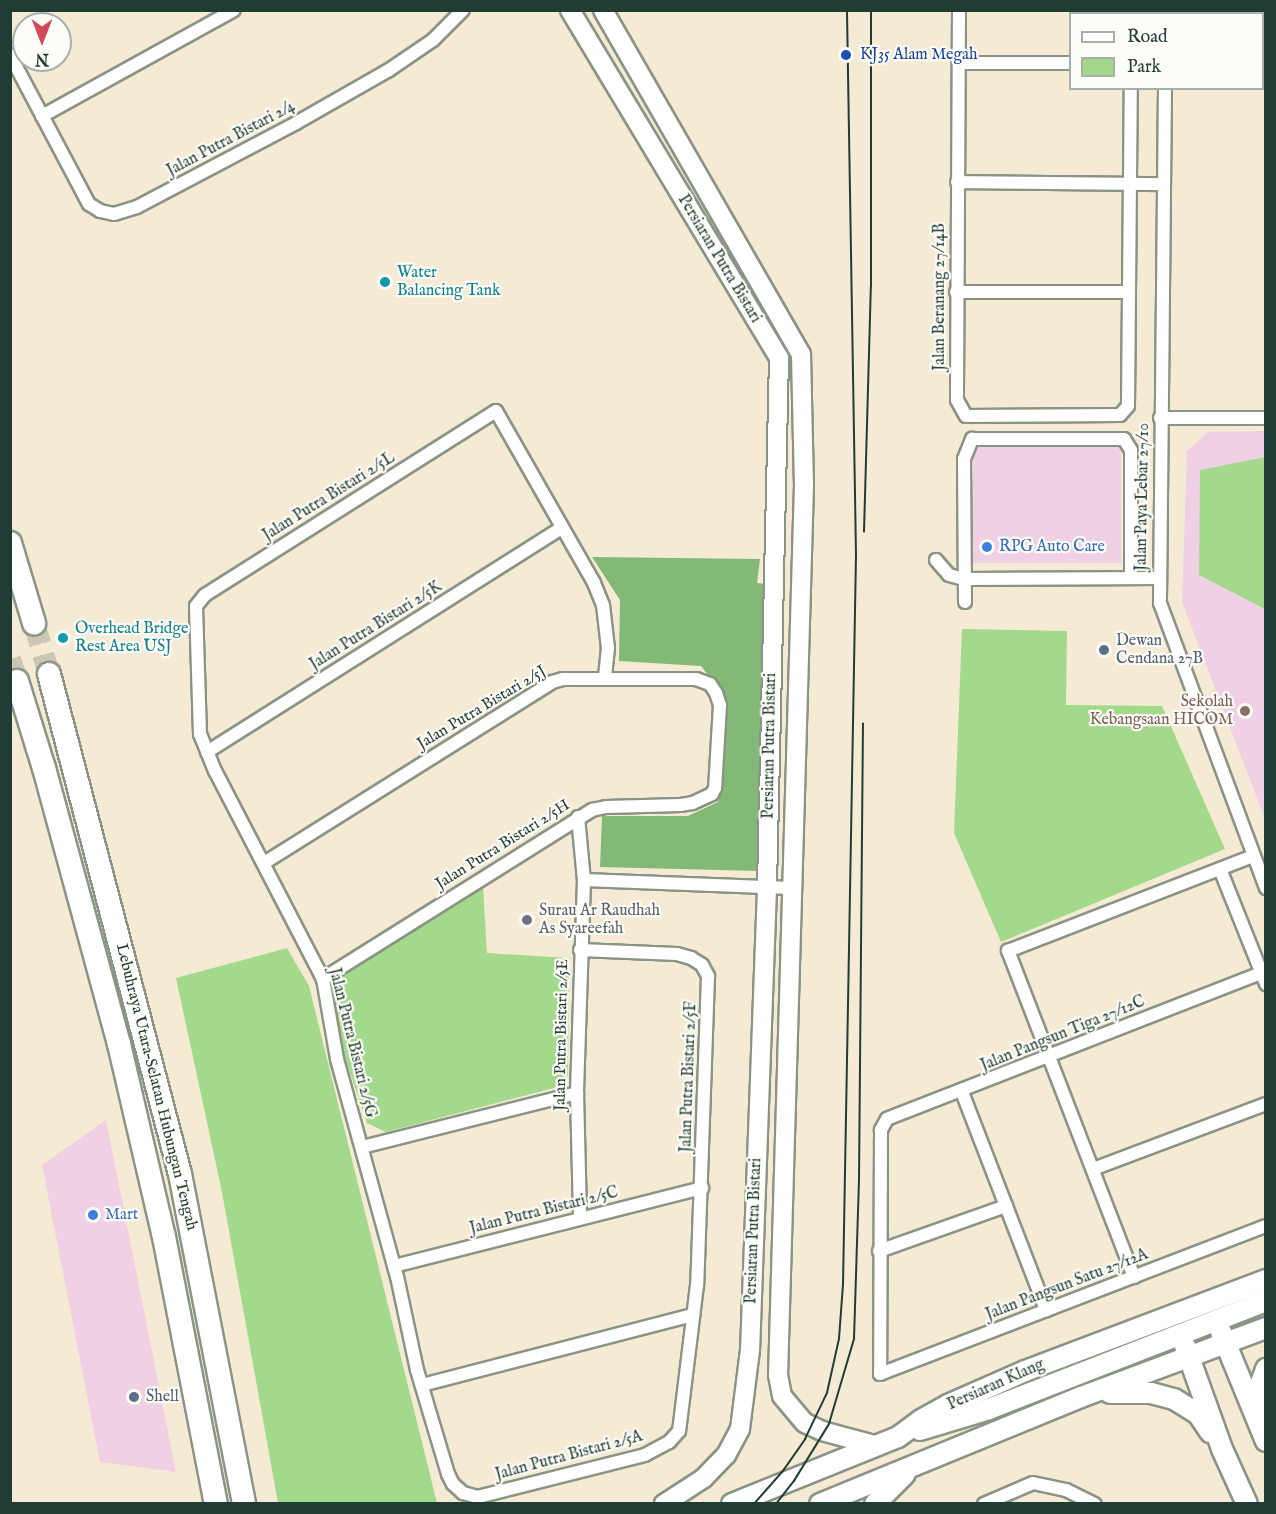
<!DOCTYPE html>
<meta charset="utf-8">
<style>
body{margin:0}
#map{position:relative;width:1276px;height:1514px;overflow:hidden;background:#f5ead4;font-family:"IM FELL English",serif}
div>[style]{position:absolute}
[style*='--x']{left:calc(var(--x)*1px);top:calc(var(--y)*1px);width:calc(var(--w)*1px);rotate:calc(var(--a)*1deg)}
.built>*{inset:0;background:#f0d0e4;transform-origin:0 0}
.green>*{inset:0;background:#a3d98a}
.forest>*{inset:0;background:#82b976}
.highway-tunnel>*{height:22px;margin-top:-11px;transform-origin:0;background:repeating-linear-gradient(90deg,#cac7b4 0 22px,transparent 0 33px)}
.roads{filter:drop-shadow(2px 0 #8a9484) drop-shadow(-2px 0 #8a9484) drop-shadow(0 2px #8a9484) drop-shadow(0 -2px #8a9484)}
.street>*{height:12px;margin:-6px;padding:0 6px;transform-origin:6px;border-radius:6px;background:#fff}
.secondary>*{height:18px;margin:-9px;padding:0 9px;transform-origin:9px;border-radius:9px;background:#fff}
.primary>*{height:20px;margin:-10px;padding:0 10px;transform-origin:10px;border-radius:10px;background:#fff}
.highway>*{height:22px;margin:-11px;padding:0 11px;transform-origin:11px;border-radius:11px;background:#fff}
.tram>*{height:1.5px;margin:-0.75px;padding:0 0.75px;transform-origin:0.75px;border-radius:0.75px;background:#1f3d34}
.dots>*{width:16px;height:16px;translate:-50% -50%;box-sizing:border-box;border:3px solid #fdfcf7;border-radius:50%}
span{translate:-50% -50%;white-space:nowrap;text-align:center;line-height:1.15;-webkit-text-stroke:4.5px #fdfcf7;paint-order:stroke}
.transit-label{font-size:16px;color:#164399}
.left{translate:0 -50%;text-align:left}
.street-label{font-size:16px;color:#1f3d34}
.culture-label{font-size:16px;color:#0d838f}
.shop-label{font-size:16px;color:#366cbe}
.service-label{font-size:16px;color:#4e5e75}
.education-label{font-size:16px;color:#785e54}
.right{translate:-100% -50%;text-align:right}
.worship-label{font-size:16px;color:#5b616d}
.frame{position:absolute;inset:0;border:12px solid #1f3d34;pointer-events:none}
.legend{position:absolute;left:1069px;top:12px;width:195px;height:78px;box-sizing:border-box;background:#fdfcf7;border:2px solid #a4b0a9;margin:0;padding:8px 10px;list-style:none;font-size:18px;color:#1f3d34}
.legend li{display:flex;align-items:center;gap:12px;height:30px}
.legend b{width:30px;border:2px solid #a4b0a9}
.north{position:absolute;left:12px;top:12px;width:60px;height:60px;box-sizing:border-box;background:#fdfcf7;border:2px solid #a4b0a9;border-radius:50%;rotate:180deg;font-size:16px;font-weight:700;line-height:24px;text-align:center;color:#1f3d34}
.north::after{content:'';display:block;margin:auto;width:21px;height:27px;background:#d1495b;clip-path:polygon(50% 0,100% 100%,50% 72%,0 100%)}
</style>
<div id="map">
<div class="built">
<i style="clip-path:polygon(1265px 431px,1265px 819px,1182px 602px,1187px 451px,1208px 432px)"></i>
<i style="left:973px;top:445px;width:148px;height:118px"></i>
<i style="clip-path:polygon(106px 1120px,176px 1472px,100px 1462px,42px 1165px)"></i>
</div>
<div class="green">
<i style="clip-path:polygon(1265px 457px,1266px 457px,1265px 609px,1199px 575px,1200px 470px)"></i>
<i style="clip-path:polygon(962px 629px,1067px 631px,1066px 705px,1162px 706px,1225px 849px,1001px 942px,954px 833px)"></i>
<i style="clip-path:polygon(483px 887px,487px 953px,569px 958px,568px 1075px,554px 1088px,386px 1132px,367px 1123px,345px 1058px,330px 984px)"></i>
<i style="clip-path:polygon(287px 948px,309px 986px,437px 1503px,278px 1503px,222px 1192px,176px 978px)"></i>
</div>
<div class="forest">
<i style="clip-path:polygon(592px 557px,760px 559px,757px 583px,767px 584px,759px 871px,600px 867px,602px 816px,688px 816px,718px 802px,726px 698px,701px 666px,619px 661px,620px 600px)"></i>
</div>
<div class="highway-tunnel">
<i style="--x:34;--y:623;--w:53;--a:73.6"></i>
<i style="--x:10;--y:659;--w:23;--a:72"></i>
</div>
<div class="roads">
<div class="street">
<i style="--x:959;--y:10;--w:390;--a:90.3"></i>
<i style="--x:957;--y:400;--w:18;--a:61"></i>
<i style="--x:966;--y:416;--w:154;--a:-0.4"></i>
<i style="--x:1120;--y:415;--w:12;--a:-48"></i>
<i style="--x:1128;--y:406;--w:318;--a:-89.5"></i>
<i style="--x:1132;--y:14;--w:4;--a:-90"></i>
<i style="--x:1166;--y:14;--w:4;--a:-90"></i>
<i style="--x:10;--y:55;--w:169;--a:62.1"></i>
<i style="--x:89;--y:204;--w:13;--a:32"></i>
<i style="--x:100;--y:211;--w:14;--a:12"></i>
<i style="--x:114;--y:214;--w:24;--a:-17"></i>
<i style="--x:137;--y:207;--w:180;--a:-27.8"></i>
<i style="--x:296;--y:123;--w:107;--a:-29.7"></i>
<i style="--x:389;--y:70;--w:53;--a:-34.3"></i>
<i style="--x:433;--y:40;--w:42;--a:-45"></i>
<i style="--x:959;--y:63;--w:111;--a:0"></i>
<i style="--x:1165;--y:88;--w:515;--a:90.56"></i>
<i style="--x:1160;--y:603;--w:304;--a:69.6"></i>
<i style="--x:42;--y:116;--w:219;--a:-28.9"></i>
<i style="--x:957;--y:182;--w:207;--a:0.6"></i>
<i style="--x:956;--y:292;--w:173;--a:0"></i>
<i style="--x:1160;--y:418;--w:106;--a:0"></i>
<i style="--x:936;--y:560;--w:20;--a:49"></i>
<i style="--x:949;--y:575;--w:16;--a:15"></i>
<i style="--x:964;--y:579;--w:195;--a:-0.3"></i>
<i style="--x:965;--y:602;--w:143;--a:-90.4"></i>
<i style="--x:964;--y:459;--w:22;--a:-68"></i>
<i style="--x:972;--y:439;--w:152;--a:0"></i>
<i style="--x:1124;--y:439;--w:13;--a:58"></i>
<i style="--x:1131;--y:450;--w:128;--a:90"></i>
<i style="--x:207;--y:752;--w:420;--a:-32.3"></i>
<i style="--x:578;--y:817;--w:63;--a:84.6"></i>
<i style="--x:584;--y:880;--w:213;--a:91.9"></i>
<i style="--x:577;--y:1093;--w:125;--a:88.6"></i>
<i style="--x:264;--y:863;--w:340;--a:-32.1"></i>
<i style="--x:552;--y:682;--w:11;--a:-15"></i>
<i style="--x:563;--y:679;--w:133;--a:0"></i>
<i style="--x:696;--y:679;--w:15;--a:20"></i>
<i style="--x:710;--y:684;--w:11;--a:56"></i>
<i style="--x:716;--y:693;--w:13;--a:72"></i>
<i style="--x:720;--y:705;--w:83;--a:93.4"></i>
<i style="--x:715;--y:788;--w:7;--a:117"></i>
<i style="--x:712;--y:794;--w:21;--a:155"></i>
<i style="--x:693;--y:803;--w:12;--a:171"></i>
<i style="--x:681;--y:805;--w:75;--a:178.5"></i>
<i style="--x:606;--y:807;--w:14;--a:168"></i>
<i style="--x:592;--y:810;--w:318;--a:147.9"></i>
<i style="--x:1220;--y:869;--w:124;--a:68.2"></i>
<i style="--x:584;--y:880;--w:207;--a:2.2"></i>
<i style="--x:580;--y:950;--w:97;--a:2.4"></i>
<i style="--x:677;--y:954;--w:15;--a:16"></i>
<i style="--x:691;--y:958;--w:13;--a:32"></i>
<i style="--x:702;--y:965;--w:13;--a:61"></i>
<i style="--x:708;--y:976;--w:309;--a:92"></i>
<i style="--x:697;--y:1285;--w:147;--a:97"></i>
<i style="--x:679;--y:1431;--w:15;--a:132"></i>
<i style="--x:669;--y:1442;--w:27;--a:152"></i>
<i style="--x:645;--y:1455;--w:172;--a:165.9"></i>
<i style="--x:478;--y:1497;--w:16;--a:-165"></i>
<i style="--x:463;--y:1493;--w:13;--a:-138"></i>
<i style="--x:453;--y:1484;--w:11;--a:-117"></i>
<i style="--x:448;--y:1474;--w:109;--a:-106.6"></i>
<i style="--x:417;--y:1370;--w:95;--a:-102.1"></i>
<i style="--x:397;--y:1277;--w:226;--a:-105.4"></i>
<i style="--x:337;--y:1059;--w:81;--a:-99.9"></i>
<i style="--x:323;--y:979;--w:234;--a:-117.4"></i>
<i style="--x:215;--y:771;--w:40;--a:-112"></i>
<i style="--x:200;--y:734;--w:128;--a:-91.8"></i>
<i style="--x:196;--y:606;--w:14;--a:-51"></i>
<i style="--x:205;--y:595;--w:344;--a:-32.3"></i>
<i style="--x:496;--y:411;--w:198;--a:60.3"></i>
<i style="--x:594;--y:583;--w:24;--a:68"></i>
<i style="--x:603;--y:605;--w:43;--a:83.4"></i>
<i style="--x:608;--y:648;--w:31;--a:96"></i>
<i style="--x:1261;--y:973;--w:401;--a:158.7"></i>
<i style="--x:887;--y:1119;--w:13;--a:119"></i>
<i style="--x:881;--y:1130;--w:244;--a:90.2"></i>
<i style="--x:880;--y:1374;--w:413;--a:-21"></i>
<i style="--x:962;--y:1092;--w:234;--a:68.9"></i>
<i style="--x:362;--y:1147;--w:222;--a:-14.1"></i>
<i style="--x:1093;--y:1169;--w:185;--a:-20.6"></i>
<i style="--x:879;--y:1251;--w:135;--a:-19.5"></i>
<i style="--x:394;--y:1266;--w:318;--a:-14.2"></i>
<i style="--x:1134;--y:1277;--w:350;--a:-111.1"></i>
<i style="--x:1008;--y:951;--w:263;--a:-21.2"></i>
<i style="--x:422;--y:1385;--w:280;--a:-14.5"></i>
<i style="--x:984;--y:1504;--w:53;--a:-23.2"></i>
<i style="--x:1033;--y:1483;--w:34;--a:12"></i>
<i style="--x:1066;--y:1490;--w:32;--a:26"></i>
</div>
<div class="secondary">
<i style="--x:570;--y:10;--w:406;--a:59"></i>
<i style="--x:779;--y:358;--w:530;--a:91.3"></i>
<i style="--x:767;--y:888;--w:462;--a:92.1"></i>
<i style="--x:750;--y:1350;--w:80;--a:97.2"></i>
<i style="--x:740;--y:1429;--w:30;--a:118"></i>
<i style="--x:726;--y:1455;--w:32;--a:134"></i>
<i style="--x:704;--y:1478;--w:48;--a:147"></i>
<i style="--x:603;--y:10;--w:397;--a:60.1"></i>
<i style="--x:801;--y:354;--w:131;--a:88.7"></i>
<i style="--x:804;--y:485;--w:890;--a:91.67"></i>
<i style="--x:778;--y:1375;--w:21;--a:79"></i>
<i style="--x:782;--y:1396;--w:35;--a:50"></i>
<i style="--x:805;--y:1423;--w:19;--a:25"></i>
<i style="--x:822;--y:1431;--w:58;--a:15"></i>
</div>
<div class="primary">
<i style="--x:1221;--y:1332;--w:118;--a:67.6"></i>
<i style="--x:1185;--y:1346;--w:109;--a:70.2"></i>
<i style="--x:1222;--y:1449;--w:60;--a:65.6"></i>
<i style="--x:1110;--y:1393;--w:41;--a:0"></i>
<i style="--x:1151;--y:1393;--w:24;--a:15"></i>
<i style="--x:1174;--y:1399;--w:28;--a:32"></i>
<i style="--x:1198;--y:1414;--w:22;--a:56"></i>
<i style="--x:1262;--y:1420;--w:37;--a:-92"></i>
<i style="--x:1261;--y:1383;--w:15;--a:-70"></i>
<i style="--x:920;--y:1430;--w:72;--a:-16.9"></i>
<i style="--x:989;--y:1409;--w:297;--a:-21.3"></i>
<i style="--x:732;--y:1504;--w:179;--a:-22"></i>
<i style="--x:898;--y:1437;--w:29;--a:-36"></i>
<i style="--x:921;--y:1420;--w:31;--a:-29"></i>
<i style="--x:948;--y:1405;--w:84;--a:-23.8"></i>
<i style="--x:1025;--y:1371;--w:258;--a:-20.7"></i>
<i style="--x:820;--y:1504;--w:282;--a:-22.3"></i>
<i style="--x:1081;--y:1397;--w:197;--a:-20.5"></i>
<i style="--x:875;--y:1504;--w:42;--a:-45"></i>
</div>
<div class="highway">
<i style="--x:10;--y:543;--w:84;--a:73.3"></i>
<i style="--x:49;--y:674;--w:517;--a:75.32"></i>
<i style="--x:180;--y:1174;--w:336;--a:79"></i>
<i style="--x:17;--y:681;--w:91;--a:72.8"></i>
<i style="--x:44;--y:768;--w:286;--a:74.8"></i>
<i style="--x:119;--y:1044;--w:198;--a:76.9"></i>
<i style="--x:164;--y:1237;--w:272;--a:79"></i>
</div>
</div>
<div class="tram">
<i style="--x:864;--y:532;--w:245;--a:-88.4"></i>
<i style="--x:871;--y:287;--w:277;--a:-90"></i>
<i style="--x:754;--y:1504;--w:44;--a:-48.7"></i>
<i style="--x:783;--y:1471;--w:39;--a:-55"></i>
<i style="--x:805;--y:1439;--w:51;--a:-64.4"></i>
<i style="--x:827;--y:1393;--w:55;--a:-77.5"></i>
<i style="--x:839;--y:1339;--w:54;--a:-85.8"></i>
<i style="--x:843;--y:1285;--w:730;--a:-88.98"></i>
<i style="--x:856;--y:555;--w:545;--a:-90.95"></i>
<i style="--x:776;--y:1504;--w:29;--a:-52"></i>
<i style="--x:794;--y:1481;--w:67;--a:-58.4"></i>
<i style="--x:829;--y:1424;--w:89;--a:-73.6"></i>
<i style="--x:854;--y:1339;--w:159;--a:-88.2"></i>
<i style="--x:859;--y:1180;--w:456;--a:-89.5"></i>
</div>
<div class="dots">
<i style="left:846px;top:55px;background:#1a4fb4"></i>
<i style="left:385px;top:282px;background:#0f9aa8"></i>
<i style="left:987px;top:547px;background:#3f7fe0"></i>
<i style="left:63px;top:638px;background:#0f9aa8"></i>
<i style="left:1104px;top:650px;background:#5c6f8a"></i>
<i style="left:1245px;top:711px;background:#8d6e63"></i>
<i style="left:527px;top:920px;background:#6b7280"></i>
<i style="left:93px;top:1215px;background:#3f7fe0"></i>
<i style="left:134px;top:1397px;background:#5c6f8a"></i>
</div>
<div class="transit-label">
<span class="left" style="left:860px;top:55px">KJ35 Alam Megah</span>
</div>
<div class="street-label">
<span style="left:231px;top:139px;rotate:-28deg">Jalan Putra Bistari 2/4</span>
<span style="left:719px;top:259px;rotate:59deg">Persiaran Putra Bistari</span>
<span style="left:940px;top:297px;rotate:-90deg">Jalan Beranang 27/14B</span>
<span style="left:329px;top:497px;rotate:-32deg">Jalan Putra Bistari 2/5L</span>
<span style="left:1143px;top:497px;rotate:-89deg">Jalan Paya Lebar 27/10</span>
<span style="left:376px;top:626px;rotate:-32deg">Jalan Putra Bistari 2/5K</span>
<span style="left:482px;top:708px;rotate:-31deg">Jalan Putra Bistari 2/5J</span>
<span style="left:770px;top:746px;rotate:-89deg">Persiaran Putra Bistari</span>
<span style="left:503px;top:845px;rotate:-32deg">Jalan Putra Bistari 2/5H</span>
<span style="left:1063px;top:1034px;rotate:-22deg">Jalan Pangsun Tiga 27/12C</span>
<span style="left:562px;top:1035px;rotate:-89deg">Jalan Putra Bistari 2/5E</span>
<span style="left:352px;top:1043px;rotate:76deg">Jalan Putra Bistari 2/5G</span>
<span style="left:689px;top:1077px;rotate:-88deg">Jalan Putra Bistari 2/5F</span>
<span style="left:156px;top:1087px;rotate:76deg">Lebuhraya Utara–Selatan Hubungan Tengah</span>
<span style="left:544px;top:1211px;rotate:-14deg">Jalan Putra Bistari 2/5C</span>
<span style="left:754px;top:1231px;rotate:-88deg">Persiaran Putra Bistari</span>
<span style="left:1067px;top:1285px;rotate:-21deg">Jalan Pangsun Satu 27/12A</span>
<span style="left:996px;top:1385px;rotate:-24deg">Persiaran Klang</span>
<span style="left:569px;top:1456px;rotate:-15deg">Jalan Putra Bistari 2/5A</span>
</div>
<div class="culture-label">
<span class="left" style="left:397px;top:282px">Water<br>Balancing Tank</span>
<span class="left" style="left:75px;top:638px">Overhead Bridge<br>Rest Area USJ</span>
</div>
<div class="shop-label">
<span class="left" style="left:999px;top:547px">RPG Auto Care</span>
<span class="left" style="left:105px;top:1215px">Mart</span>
</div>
<div class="service-label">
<span class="left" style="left:1116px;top:650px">Dewan<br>Cendana 27B</span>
<span class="left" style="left:146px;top:1397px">Shell</span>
</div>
<div class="education-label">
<span class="right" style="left:1233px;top:711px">Sekolah<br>Kebangsaan HICOM</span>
</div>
<div class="worship-label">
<span class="left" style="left:539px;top:920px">Surau Ar Raudhah<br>As Syareefah</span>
</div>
<div class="frame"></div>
<ul class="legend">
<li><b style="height:8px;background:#fff"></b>Road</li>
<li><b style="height:16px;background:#a3d98a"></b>Park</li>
</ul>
<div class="north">N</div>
</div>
